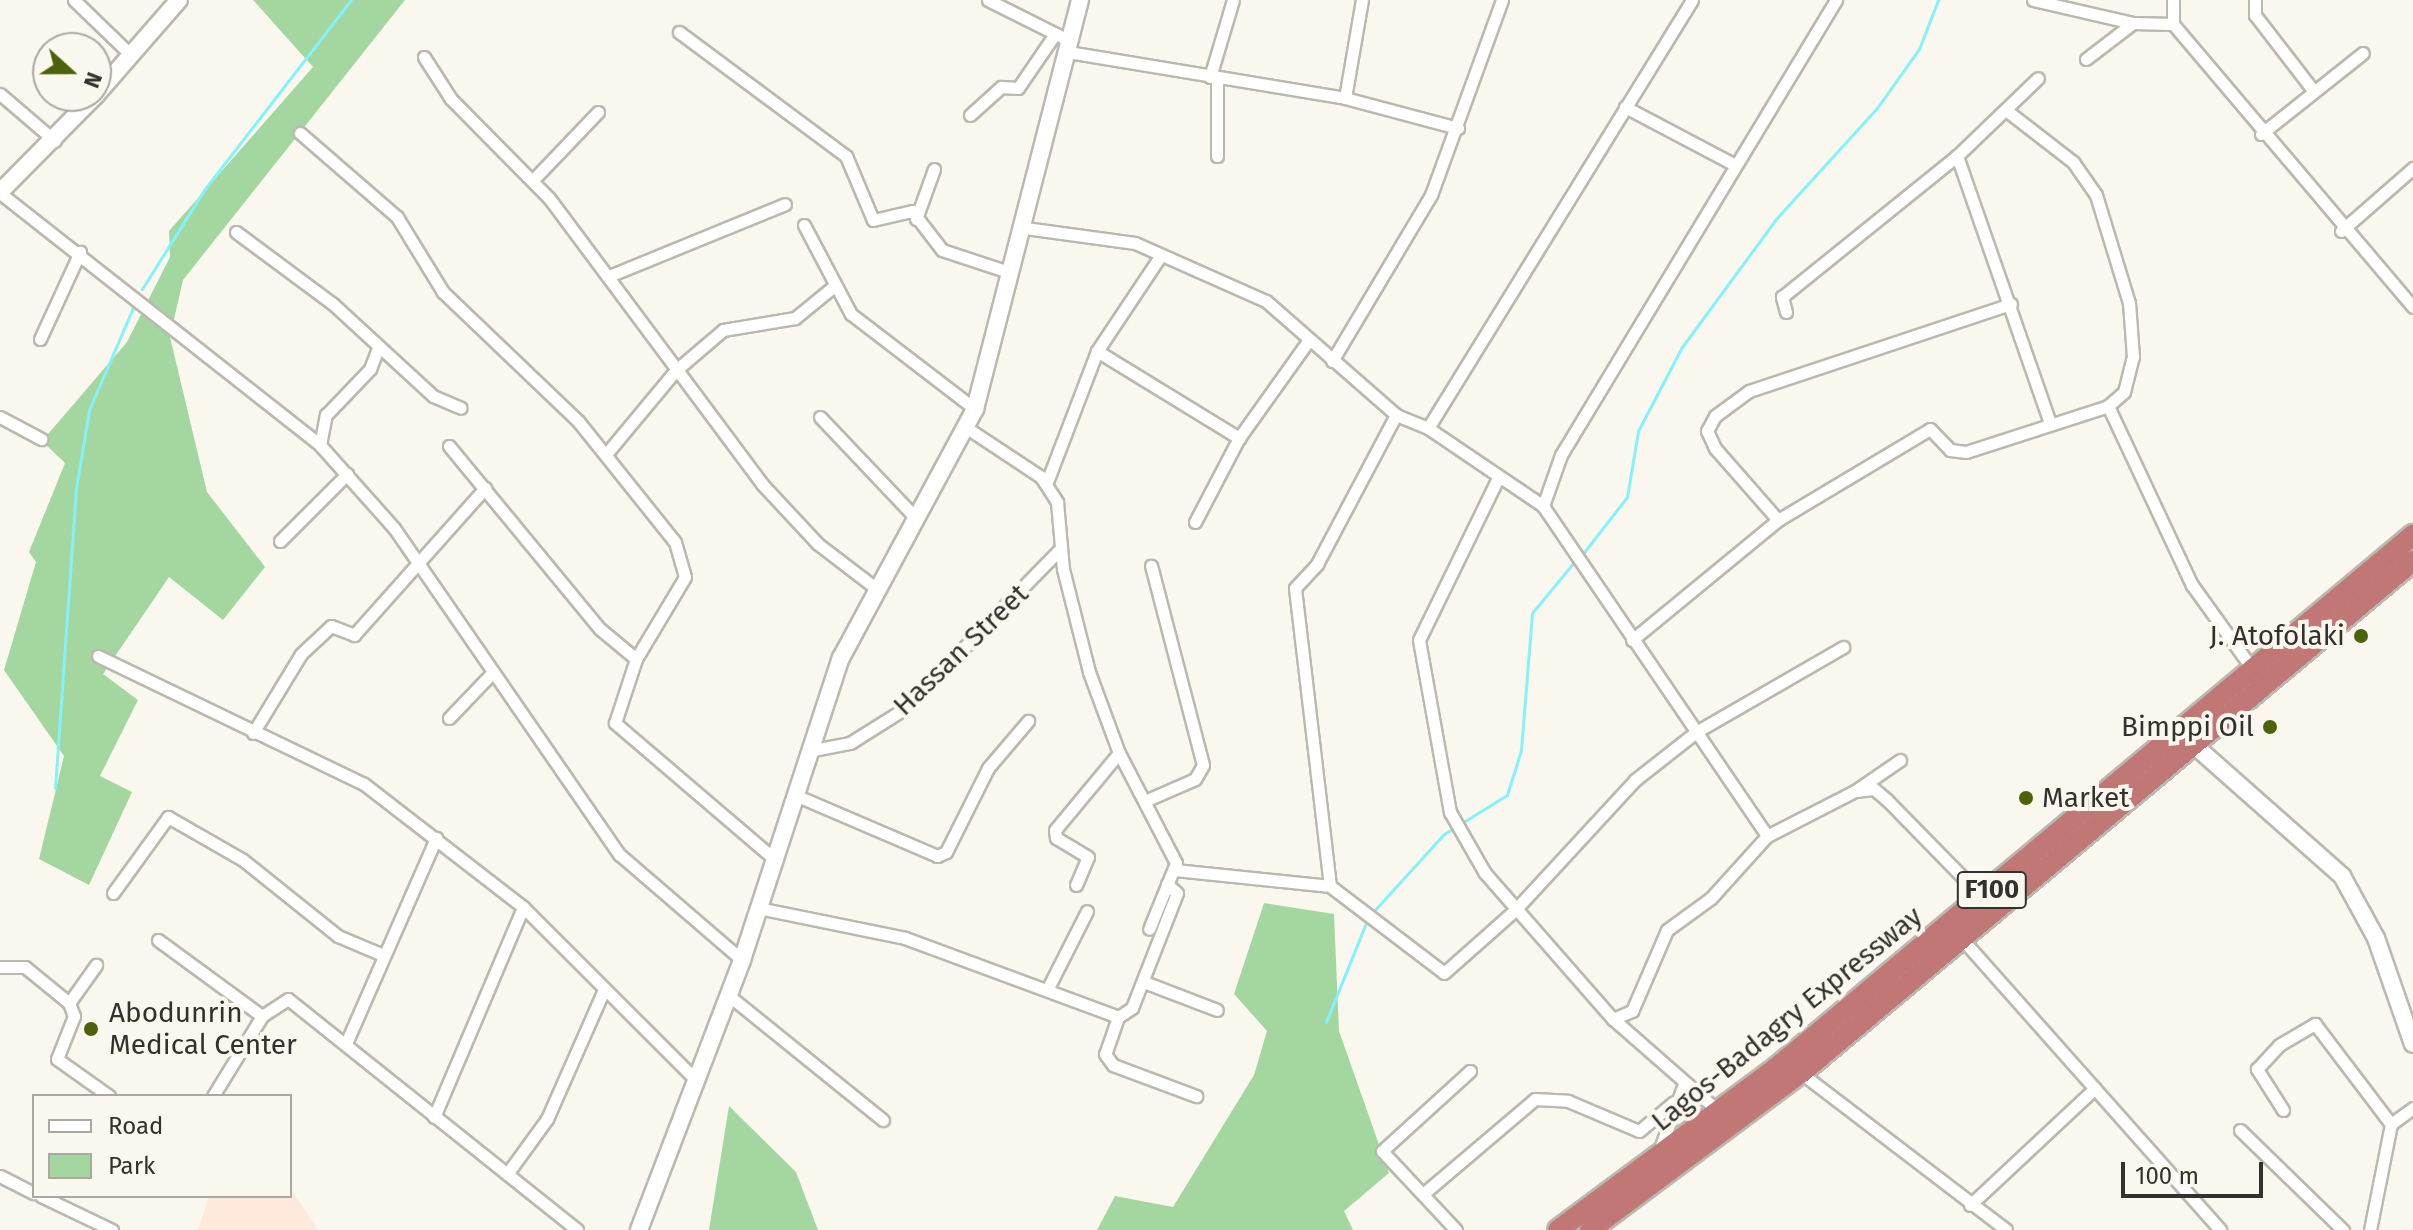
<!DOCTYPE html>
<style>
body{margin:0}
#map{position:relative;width:2413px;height:1230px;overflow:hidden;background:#faf8ee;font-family:"Fira Sans",sans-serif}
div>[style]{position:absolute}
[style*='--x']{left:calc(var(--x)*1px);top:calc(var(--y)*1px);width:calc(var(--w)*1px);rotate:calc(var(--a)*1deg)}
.education>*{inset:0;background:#fee9db}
.green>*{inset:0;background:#a4d7a0}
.stream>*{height:3px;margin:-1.5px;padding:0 1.5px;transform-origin:1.5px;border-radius:1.5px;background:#84f2fa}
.roads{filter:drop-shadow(2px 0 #bbb9af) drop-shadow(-2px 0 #bbb9af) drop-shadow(0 2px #bbb9af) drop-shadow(0 -2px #bbb9af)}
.street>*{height:11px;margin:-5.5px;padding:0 5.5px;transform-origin:5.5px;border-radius:5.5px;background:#fff}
.secondary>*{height:16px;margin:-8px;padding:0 8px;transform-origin:8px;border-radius:8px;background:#fff}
.highway>*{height:20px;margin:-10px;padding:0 10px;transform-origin:10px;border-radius:10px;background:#c07776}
.dots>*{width:22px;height:22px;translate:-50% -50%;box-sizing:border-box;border:4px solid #faf8ee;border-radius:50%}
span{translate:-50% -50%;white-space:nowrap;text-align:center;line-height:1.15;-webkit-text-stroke:8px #faf8ee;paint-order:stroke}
.shield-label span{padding:2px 6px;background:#faf8ee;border:2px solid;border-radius:6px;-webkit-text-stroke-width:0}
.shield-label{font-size:26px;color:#32312e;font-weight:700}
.poi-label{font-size:28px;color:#32312e}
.right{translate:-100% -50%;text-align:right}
.left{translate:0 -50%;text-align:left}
.street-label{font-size:28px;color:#32312e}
.legend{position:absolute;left:32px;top:1094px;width:260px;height:104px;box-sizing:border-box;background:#faf8ee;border:2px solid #aaa8a1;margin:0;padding:10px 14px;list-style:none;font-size:24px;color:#32312e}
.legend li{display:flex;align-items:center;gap:16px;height:40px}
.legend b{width:40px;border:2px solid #aaa8a1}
.north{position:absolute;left:32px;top:32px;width:80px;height:80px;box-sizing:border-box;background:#faf8ee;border:2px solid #aaa8a1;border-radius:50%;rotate:111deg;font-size:22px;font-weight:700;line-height:32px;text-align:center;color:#32312e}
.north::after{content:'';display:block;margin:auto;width:28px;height:36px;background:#4e620b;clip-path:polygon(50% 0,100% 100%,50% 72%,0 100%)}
.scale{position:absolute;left:2121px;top:1162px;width:142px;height:36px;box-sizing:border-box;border:4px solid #32312e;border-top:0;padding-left:10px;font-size:24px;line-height:28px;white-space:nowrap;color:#32312e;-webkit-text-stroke:6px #faf8ee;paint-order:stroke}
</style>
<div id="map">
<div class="education">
<i style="clip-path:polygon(290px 1187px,318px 1230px,198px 1230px,209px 1196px,290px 1196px)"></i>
</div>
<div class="green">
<i style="clip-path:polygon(253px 0,405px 0,183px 280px,170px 337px,207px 492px,265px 567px,223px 620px,169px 577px,103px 674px,138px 700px,100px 776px,132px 792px,89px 885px,39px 859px,64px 756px,4px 670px,36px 562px,29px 552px,65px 463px,42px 441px,127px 342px,170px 257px,169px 231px,313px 67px)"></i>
<i style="clip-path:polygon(1264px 903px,1334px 914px,1339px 1031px,1389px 1173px,1344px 1211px,1353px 1230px,1097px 1230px,1115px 1196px,1173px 1207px,1254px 1075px,1267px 1031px,1234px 994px)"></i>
<i style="clip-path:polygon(729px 1106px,796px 1172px,818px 1230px,709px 1230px)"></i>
</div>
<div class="stream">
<i style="--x:142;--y:289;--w:117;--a:-57.9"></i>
<i style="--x:204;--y:190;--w:240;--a:-52.3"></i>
<i style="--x:1581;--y:556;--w:75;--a:-52.1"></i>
<i style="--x:1627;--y:497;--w:67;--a:-80.5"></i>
<i style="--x:1638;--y:431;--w:95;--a:-62.4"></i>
<i style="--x:1682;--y:347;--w:159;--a:-53.7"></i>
<i style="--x:1776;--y:219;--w:150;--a:-47.7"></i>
<i style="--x:1877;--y:108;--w:72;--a:-54.6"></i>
<i style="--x:1919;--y:49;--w:53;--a:-68.8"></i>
<i style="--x:55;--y:788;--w:301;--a:-86"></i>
<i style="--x:76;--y:488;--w:79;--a:-80.5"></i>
<i style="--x:89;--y:410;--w:116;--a:-66.7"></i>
<i style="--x:1373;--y:912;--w:105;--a:-47.7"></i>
<i style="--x:1444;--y:834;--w:74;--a:-31.8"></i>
<i style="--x:1507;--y:795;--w:47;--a:-72.7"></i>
<i style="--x:1521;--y:750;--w:137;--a:-85.4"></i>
<i style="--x:1532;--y:613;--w:67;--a:-50.4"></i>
<i style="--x:1326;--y:1022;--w:112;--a:-68"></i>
</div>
<div class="roads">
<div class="street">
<i style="--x:74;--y:0;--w:79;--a:44"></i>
<i style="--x:988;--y:0;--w:83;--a:26.6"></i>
<i style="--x:2033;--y:0;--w:103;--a:13"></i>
<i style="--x:2133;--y:23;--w:40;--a:1.4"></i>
<i style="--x:2173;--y:0;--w:24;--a:90"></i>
<i style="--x:2173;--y:24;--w:371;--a:49.7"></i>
<i style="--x:2255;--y:0;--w:15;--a:90"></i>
<i style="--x:2255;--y:15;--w:93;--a:52.4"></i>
<i style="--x:679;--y:32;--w:208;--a:36.6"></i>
<i style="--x:846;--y:156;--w:69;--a:67.1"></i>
<i style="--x:873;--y:220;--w:40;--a:-13"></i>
<i style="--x:912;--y:211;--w:49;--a:52.4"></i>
<i style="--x:942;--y:250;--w:71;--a:18.2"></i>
<i style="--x:1068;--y:52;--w:281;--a:9.4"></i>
<i style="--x:1345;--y:98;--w:117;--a:14.9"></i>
<i style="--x:424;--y:57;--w:50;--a:57.3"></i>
<i style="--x:451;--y:99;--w:139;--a:45.3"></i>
<i style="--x:549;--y:198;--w:357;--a:53.3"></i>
<i style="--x:762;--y:484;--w:82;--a:47"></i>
<i style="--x:818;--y:544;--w:71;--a:37.5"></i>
<i style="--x:2086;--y:59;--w:59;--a:-37.5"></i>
<i style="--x:1210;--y:77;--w:80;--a:-73.4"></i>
<i style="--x:1217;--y:79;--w:77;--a:90"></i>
<i style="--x:0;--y:94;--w:72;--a:40.5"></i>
<i style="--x:1345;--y:98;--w:99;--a:-80.2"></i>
<i style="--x:1625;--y:107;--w:122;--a:27.8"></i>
<i style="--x:970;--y:115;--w:42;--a:-42.1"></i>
<i style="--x:1001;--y:87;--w:17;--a:3"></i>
<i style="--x:1018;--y:88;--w:65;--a:-55.6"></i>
<i style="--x:300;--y:133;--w:128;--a:40.9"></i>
<i style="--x:397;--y:217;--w:88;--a:58.5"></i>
<i style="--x:443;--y:292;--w:187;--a:43.7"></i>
<i style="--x:578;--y:421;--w:155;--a:51.3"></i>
<i style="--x:675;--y:542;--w:36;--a:74"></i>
<i style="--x:685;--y:577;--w:96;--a:120.9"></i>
<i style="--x:636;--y:659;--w:67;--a:108.2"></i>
<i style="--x:615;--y:723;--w:209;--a:40.5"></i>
<i style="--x:2261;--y:134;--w:130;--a:-38.5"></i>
<i style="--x:1957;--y:156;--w:280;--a:70.8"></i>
<i style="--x:533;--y:180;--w:94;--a:-46.3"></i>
<i style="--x:0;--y:193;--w:407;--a:38.2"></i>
<i style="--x:320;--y:445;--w:111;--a:48.3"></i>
<i style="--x:394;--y:528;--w:397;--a:55.4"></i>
<i style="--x:620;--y:855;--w:161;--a:40.7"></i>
<i style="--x:916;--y:219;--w:53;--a:-70.2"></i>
<i style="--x:804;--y:225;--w:101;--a:62.2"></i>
<i style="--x:851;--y:314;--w:156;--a:37.5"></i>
<i style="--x:1025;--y:228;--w:111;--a:7.8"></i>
<i style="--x:1135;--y:243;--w:143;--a:23.9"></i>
<i style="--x:1266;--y:301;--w:173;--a:41.2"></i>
<i style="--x:1396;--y:415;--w:35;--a:22"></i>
<i style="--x:1428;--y:428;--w:139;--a:34.1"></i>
<i style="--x:1543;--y:506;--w:399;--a:55.8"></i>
<i style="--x:2341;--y:231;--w:96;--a:-41.2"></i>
<i style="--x:236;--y:232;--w:121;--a:36.6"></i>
<i style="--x:333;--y:304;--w:136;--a:42.6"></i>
<i style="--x:433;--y:396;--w:30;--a:23"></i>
<i style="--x:609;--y:276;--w:190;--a:-22.2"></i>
<i style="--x:1786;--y:312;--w:16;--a:-105"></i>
<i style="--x:1782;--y:297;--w:225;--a:-38.9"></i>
<i style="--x:1957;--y:156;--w:112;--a:-43.9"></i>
<i style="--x:40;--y:339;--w:96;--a:-65.3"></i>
<i style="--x:1097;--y:351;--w:167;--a:31.5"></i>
<i style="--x:1332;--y:361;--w:193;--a:-59.2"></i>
<i style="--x:1431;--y:195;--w:208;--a:-70"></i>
<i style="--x:2108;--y:406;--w:198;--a:64.9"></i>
<i style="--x:2192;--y:585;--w:105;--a:54.3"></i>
<i style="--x:0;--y:417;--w:47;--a:28.2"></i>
<i style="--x:820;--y:417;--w:137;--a:46.5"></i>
<i style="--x:967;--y:428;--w:89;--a:33.5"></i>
<i style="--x:1041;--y:477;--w:30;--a:57"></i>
<i style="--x:1057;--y:502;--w:67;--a:84.9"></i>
<i style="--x:1063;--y:569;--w:106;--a:75.8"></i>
<i style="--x:1089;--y:672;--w:86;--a:69.7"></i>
<i style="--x:1119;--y:753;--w:124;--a:62.6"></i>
<i style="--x:1176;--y:863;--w:71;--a:112.2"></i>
<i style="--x:1428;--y:428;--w:503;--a:-58.33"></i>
<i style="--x:320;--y:445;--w:31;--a:-79"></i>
<i style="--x:326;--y:415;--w:64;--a:-46.3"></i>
<i style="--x:370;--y:369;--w:22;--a:-69"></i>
<i style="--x:449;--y:446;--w:237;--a:50.5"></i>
<i style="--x:600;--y:629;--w:47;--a:39.8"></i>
<i style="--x:607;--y:453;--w:107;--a:-50.3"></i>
<i style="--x:675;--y:371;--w:63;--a:-40.5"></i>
<i style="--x:723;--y:330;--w:73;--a:-9.5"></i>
<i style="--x:795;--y:318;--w:49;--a:-39.2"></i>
<i style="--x:1498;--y:478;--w:180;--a:116"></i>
<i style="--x:1419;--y:640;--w:175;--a:79.8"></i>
<i style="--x:1450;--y:812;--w:70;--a:60.2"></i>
<i style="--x:1485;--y:873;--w:194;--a:48.8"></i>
<i style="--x:1613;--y:1019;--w:140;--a:41.2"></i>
<i style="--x:1047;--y:482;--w:140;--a:-69.1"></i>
<i style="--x:1097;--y:351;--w:115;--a:-56.3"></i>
<i style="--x:1543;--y:506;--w:54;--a:-70.6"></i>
<i style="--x:1561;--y:455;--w:532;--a:-58.85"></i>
<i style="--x:1778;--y:520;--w:96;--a:-131.2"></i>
<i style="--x:1715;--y:448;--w:19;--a:-115"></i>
<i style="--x:1707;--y:431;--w:17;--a:-62"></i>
<i style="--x:1715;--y:416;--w:42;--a:-36.3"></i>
<i style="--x:1749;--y:391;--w:276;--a:-18.4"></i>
<i style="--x:1195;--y:522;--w:95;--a:-62.4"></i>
<i style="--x:1239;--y:438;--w:120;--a:-54.5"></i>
<i style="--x:280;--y:541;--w:95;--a:-45"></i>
<i style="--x:1632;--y:640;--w:189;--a:-39.4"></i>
<i style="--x:1778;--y:520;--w:177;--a:-30.9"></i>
<i style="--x:1930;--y:429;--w:29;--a:46"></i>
<i style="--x:1950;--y:450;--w:16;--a:7"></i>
<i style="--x:1966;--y:452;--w:149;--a:-17.9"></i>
<i style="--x:2108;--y:406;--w:21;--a:-41"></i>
<i style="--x:2124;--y:392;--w:36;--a:-76"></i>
<i style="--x:2133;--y:357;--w:54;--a:-94.2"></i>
<i style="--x:2129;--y:303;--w:113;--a:-107"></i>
<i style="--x:2096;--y:195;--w:40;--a:-124.9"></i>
<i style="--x:2073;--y:162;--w:85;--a:-142.2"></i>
<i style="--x:98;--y:656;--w:295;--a:25.7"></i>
<i style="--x:364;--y:784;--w:201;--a:37.7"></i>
<i style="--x:523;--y:907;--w:242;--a:45"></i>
<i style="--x:449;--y:718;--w:62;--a:-46.3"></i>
<i style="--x:253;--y:733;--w:92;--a:-58.7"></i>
<i style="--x:301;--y:654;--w:41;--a:-43"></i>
<i style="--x:331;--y:626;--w:25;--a:21"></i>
<i style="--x:354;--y:635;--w:197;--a:-48.3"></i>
<i style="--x:808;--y:751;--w:43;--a:-10.8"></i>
<i style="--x:850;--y:743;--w:64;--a:-32.2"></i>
<i style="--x:904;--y:709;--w:222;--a:-45.7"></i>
<i style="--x:1858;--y:789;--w:51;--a:-34.6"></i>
<i style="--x:795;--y:795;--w:155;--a:23.2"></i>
<i style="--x:937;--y:856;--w:10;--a:-24"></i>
<i style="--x:946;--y:852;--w:94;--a:-63.4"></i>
<i style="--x:988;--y:768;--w:62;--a:-49.6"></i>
<i style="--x:1147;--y:800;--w:52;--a:-23.6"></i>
<i style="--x:1195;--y:779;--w:16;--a:-60"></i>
<i style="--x:1203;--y:765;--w:206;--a:-104.6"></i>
<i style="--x:1175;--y:870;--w:156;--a:5.9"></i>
<i style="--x:1330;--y:886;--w:143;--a:37.3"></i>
<i style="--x:1444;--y:973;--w:96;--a:-41.6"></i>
<i style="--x:1516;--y:909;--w:176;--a:-47.3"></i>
<i style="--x:1635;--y:780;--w:78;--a:-38.2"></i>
<i style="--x:1696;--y:732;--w:170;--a:-30"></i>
<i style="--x:1167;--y:884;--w:13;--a:42"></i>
<i style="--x:1177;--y:893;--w:123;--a:111.4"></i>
<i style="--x:1132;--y:1008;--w:17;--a:147"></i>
<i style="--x:1118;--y:1017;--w:39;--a:109"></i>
<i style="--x:1105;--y:1054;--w:14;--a:54"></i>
<i style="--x:1113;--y:1065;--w:89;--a:20.5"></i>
<i style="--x:1076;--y:885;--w:30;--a:-67"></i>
<i style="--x:1088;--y:857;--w:37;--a:-149"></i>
<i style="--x:1056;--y:838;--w:8;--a:-97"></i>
<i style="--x:1055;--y:830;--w:100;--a:-50.3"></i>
<i style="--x:1330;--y:886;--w:300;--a:-96.7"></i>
<i style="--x:1295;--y:588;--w:33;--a:-47"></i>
<i style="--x:1317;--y:564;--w:169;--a:-62.1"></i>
<i style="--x:113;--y:893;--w:94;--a:-54.1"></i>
<i style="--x:168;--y:817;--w:86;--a:29.8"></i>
<i style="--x:243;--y:860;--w:122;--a:38.7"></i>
<i style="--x:338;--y:936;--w:49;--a:22.9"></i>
<i style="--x:758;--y:908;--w:150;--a:11.5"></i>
<i style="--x:905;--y:938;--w:227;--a:20.3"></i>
<i style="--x:1962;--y:939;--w:389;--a:48.4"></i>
<i style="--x:158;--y:940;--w:129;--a:36.2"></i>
<i style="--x:0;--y:967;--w:25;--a:0"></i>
<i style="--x:25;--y:967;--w:57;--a:39.3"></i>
<i style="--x:69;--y:1003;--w:14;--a:69"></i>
<i style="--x:74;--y:1016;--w:46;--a:111.6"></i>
<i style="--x:57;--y:1059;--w:64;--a:35.4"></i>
<i style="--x:1144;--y:982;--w:78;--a:21"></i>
<i style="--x:1048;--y:988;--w:86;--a:-63.1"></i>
<i style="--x:728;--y:995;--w:199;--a:38.9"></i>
<i style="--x:69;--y:1003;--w:47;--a:-54.6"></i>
<i style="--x:1613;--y:1019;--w:21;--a:-23"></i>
<i style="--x:1632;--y:1011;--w:88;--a:-66.6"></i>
<i style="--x:1667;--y:930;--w:54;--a:-36"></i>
<i style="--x:1711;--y:898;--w:84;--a:-47.9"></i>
<i style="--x:1767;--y:836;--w:99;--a:-27.1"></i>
<i style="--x:1855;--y:791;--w:19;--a:-6"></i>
<i style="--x:1874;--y:789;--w:17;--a:40"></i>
<i style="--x:1887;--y:800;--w:137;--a:45.6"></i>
<i style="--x:347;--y:1041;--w:222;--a:-66.3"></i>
<i style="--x:1801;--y:1073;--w:258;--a:37.4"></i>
<i style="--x:213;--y:1096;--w:94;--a:-58.5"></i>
<i style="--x:262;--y:1016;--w:31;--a:-33"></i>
<i style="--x:288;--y:999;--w:370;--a:38.6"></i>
<i style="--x:2283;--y:1110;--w:49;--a:-122.4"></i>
<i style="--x:2257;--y:1069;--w:33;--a:-47"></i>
<i style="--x:2279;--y:1045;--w:42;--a:-30.3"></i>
<i style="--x:2315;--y:1024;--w:126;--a:52.8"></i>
<i style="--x:434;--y:1117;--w:228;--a:-67"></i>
<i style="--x:2240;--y:1130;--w:144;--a:44.2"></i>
<i style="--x:1659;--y:1151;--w:72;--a:-69.5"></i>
<i style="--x:507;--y:1174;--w:68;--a:-54"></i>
<i style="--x:547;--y:1119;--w:139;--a:-66.2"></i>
<i style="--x:0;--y:1176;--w:38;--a:27"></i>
<i style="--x:1423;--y:1194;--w:147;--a:-40.3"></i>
<i style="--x:1535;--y:1099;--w:33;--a:3"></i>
<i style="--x:1568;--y:1101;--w:77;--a:22.9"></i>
<i style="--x:1639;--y:1131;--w:45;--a:-39.6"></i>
<i style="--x:41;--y:1196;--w:79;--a:25.6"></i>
<i style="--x:1970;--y:1205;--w:171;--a:-43.1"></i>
<i style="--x:1456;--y:1230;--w:108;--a:-133.1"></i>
<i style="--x:1382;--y:1151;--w:119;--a:-42.3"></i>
<i style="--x:2370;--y:1230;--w:108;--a:-78.8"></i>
<i style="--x:2391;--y:1124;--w:27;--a:-36"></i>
</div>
<div class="secondary">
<i style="--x:96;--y:95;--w:126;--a:-48.9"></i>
<i style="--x:0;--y:192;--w:135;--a:-45.3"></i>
<i style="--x:2194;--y:745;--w:198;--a:41.5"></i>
<i style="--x:2342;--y:876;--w:71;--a:61.3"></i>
<i style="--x:2376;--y:938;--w:112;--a:70.8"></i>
<i style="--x:639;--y:1230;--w:289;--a:-69.1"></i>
<i style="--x:742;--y:960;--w:318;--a:-71.9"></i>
<i style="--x:841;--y:658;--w:283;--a:-61.7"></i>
<i style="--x:975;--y:409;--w:422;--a:-75.6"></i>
</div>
<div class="highway">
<i style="--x:1558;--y:1230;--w:272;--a:-36.6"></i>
<i style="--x:1776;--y:1068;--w:831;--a:-39.92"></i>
<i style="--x:1590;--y:1230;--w:263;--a:-36.7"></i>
<i style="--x:1801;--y:1073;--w:798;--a:-39.92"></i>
</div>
</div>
<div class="dots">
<i style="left:2361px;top:636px;background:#4e620b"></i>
<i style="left:2270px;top:727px;background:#4e620b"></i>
<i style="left:2026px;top:798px;background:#4e620b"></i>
<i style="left:91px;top:1029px;background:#4e620b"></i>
</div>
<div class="shield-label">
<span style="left:1992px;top:890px">F100</span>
</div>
<div class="poi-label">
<span class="right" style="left:2345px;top:636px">J. Atofolaki</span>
<span class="right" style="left:2254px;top:727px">Bimppi Oil</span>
<span class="left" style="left:2042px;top:798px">Market</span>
<span class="left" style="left:109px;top:1029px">Abodunrin<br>Medical Center</span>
</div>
<div class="street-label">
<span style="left:961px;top:650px;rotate:-44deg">Hassan Street</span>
<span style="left:1787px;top:1019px;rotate:-39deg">Lagos-Badagry Expressway</span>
</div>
<ul class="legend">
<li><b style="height:10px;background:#fff"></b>Road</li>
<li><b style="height:22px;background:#a4d7a0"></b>Park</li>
</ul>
<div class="north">N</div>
<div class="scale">100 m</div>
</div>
